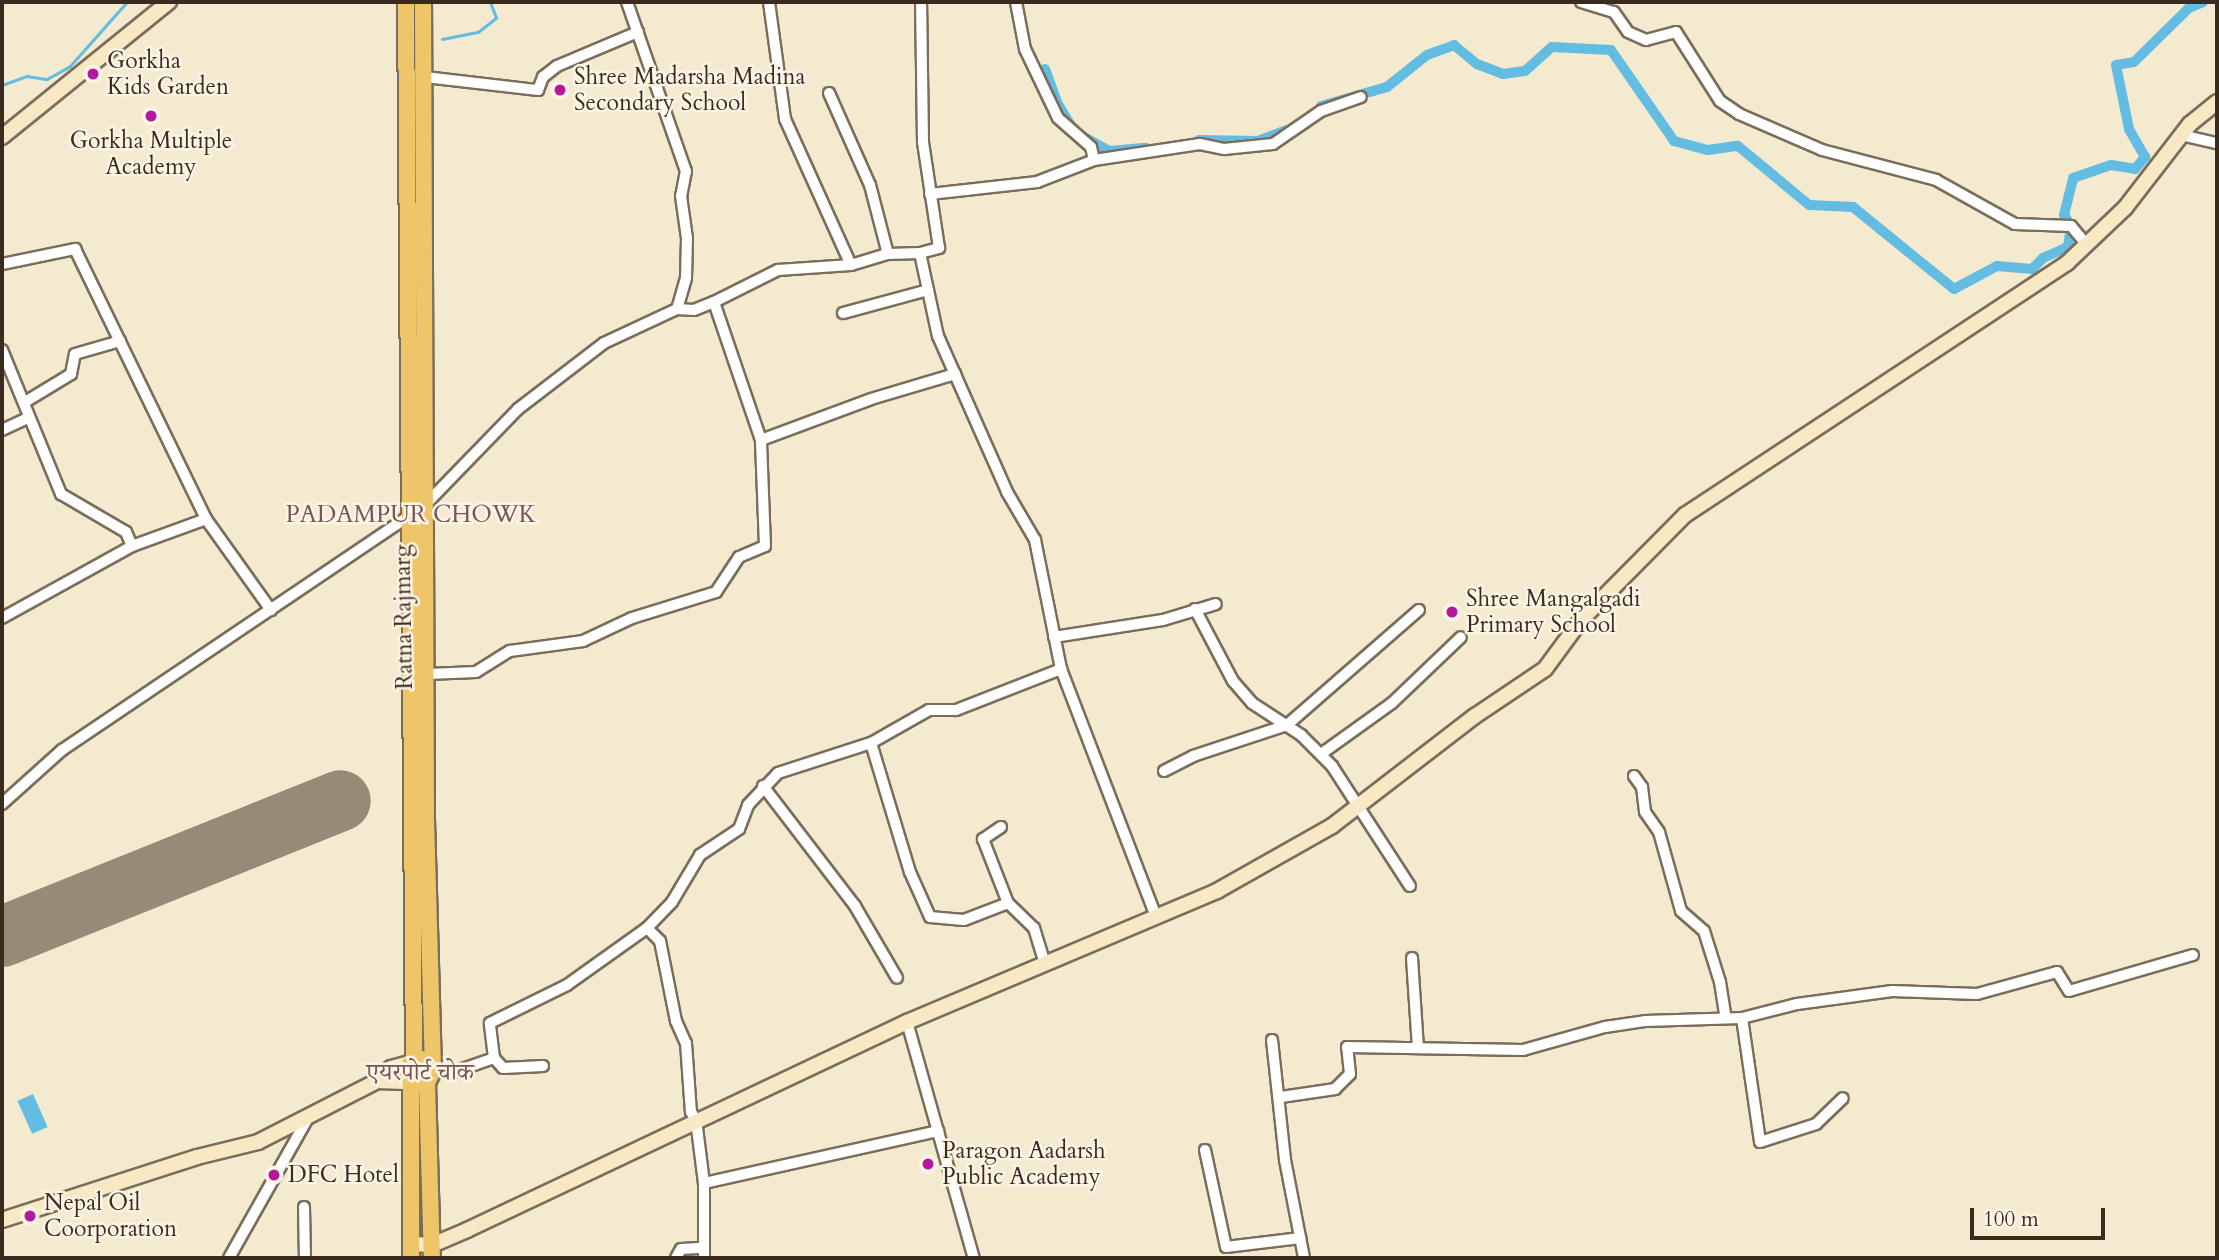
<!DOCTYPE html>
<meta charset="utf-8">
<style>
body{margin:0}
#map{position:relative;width:2219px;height:1260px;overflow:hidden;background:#f3eacf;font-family:Cardo,"Noto Serif Devanagari",serif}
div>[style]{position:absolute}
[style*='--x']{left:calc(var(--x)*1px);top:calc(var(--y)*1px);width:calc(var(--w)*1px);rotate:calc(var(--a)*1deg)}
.water>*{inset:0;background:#63bce1;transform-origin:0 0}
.stream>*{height:2.5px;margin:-1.25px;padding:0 1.25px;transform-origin:1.25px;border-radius:1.25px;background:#63bce1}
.canal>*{height:10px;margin:-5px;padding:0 5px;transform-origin:5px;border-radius:5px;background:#63bce1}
.runway>*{height:61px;margin:-30.5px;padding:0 30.5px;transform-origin:30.5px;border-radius:30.5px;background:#978a76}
.roads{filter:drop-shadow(2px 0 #7b6d5c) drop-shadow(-2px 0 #7b6d5c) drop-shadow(0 2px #7b6d5c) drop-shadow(0 -2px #7b6d5c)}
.street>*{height:10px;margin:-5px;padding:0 5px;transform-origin:5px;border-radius:5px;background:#fff}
.secondary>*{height:14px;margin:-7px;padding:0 7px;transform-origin:7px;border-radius:7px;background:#f8e8c3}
.primary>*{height:16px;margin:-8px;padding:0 8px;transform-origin:8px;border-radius:8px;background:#eec569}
.dots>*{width:19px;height:19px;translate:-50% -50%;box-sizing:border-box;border:4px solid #fcf5e5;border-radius:50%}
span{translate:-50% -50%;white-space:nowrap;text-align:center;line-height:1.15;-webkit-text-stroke:5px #fcf5e5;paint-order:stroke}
.poi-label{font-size:23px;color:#3b2a1e}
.left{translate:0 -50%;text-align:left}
.street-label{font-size:23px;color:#3b2a1e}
.neighbourhood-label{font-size:24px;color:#785559}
.frame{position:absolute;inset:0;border:4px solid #3b2a1e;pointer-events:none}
.scale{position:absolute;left:1970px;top:1208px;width:135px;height:32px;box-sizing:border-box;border:4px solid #3b2a1e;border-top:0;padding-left:9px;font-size:21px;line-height:24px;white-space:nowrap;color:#3b2a1e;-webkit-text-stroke:5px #fcf5e5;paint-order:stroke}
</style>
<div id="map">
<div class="water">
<i style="left:33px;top:1094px;width:36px;height:17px;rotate:66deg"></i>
</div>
<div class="stream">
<i style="--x:442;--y:39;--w:37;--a:-11"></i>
<i style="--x:478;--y:32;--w:23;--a:-38"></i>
<i style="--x:496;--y:18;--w:17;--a:-111"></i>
<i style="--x:2;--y:85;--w:27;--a:-20"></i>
<i style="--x:27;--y:76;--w:20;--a:9"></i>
<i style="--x:47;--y:79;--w:26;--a:-29"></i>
<i style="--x:70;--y:66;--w:86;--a:-48.3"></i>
</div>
<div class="canal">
<i style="--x:1045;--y:69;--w:37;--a:70"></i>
<i style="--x:1058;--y:104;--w:33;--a:59"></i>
<i style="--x:1075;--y:132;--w:39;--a:29"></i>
<i style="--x:1109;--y:151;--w:37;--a:-5"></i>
<i style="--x:1321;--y:106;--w:69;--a:-16.1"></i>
<i style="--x:1387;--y:87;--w:51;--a:-38.7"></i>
<i style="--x:1427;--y:55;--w:29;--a:-20"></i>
<i style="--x:1454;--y:45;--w:30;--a:40"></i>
<i style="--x:1477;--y:64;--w:28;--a:21"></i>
<i style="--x:1503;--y:74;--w:22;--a:-8"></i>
<i style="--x:1525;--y:71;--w:36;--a:-42"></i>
<i style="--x:1552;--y:47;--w:59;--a:2.9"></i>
<i style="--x:1611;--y:50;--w:111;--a:55.3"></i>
<i style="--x:1674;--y:141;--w:35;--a:15"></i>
<i style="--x:1708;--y:150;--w:30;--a:-8"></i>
<i style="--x:1738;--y:146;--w:92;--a:39.7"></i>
<i style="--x:1809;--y:205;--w:44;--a:2.6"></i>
<i style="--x:1853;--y:207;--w:130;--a:39.1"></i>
<i style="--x:1954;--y:289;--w:49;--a:-28.1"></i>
<i style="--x:1997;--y:266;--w:35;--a:5"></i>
<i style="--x:2032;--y:269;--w:16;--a:-45"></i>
<i style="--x:2043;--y:258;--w:27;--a:-24"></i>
<i style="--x:2068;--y:247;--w:21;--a:-82"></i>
<i style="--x:2071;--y:226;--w:13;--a:-122"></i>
<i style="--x:2064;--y:215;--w:38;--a:-76"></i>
<i style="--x:2073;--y:178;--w:40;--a:-18.9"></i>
<i style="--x:2111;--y:165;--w:24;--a:9"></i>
<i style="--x:2135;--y:169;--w:16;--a:-50"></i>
<i style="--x:2145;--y:157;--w:32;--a:-120"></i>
<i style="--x:2129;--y:129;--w:65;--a:-101.5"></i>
<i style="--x:2116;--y:65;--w:18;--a:-9"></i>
<i style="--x:2134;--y:62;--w:77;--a:-44.5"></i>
<i style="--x:2189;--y:8;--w:15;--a:-23"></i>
<i style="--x:1199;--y:140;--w:59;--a:1"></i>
<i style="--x:1258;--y:141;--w:30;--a:-21"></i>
</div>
<div class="runway">
<i style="--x:2;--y:936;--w:364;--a:-21.9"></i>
</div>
<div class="roads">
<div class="street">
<i style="--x:627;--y:2;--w:179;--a:70.8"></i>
<i style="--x:686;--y:171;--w:25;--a:101"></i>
<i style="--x:681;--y:196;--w:42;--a:81.9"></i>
<i style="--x:687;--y:238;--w:40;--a:91.4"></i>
<i style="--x:686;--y:278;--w:32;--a:106"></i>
<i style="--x:769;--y:2;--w:118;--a:82.2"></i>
<i style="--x:785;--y:119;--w:160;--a:65.7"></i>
<i style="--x:1016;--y:2;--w:48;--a:79.2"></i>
<i style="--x:1025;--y:49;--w:76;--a:64.4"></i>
<i style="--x:1058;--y:118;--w:44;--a:41.3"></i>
<i style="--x:1091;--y:147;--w:13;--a:77"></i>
<i style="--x:1581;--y:2;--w:34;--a:17"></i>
<i style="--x:1614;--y:12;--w:24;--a:55"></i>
<i style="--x:1628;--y:32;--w:20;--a:24"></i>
<i style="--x:1646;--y:40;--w:31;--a:-15"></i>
<i style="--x:1676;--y:32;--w:82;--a:57.5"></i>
<i style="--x:1720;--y:101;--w:23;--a:34"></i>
<i style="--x:1739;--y:114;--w:90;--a:23.4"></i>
<i style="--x:1822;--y:150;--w:118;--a:14.7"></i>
<i style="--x:1936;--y:180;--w:90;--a:29.1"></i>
<i style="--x:2015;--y:224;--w:56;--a:2"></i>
<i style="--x:2071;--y:226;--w:25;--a:50"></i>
<i style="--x:425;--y:77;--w:114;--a:6.6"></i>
<i style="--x:538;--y:90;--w:14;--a:-69"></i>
<i style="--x:543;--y:77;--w:18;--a:-38"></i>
<i style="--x:557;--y:66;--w:88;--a:-22.8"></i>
<i style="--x:829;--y:93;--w:101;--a:66"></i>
<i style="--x:870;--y:185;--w:71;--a:75.4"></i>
<i style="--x:2181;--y:135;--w:37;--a:13"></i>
<i style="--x:930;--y:194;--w:108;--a:-6.4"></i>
<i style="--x:1037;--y:182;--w:61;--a:-21.1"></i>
<i style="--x:1094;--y:160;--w:107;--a:-8.6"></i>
<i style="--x:1200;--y:144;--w:25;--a:12"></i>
<i style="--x:1224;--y:149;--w:49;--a:-5.8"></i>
<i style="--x:1273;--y:144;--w:58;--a:-34.5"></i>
<i style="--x:1321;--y:111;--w:42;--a:-19.3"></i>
<i style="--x:920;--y:253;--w:20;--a:-15"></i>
<i style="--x:939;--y:248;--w:107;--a:-98.6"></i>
<i style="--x:923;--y:142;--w:140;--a:-90.8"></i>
<i style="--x:2;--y:264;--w:75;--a:-11.6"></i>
<i style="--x:75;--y:249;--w:300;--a:64.1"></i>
<i style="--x:206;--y:519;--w:112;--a:54.5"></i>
<i style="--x:714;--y:302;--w:146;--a:71.2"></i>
<i style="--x:843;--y:313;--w:88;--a:-15.1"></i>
<i style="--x:2;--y:350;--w:156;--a:67.7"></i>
<i style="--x:61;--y:494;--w:75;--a:30.3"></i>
<i style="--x:126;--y:532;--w:15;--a:67"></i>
<i style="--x:25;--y:402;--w:54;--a:-31.3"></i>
<i style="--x:71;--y:374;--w:20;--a:-79"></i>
<i style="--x:75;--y:354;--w:47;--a:-16.1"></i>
<i style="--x:2;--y:430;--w:29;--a:-25"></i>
<i style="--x:426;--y:504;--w:132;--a:-45.9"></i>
<i style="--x:518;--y:409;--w:108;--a:-37.5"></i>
<i style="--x:604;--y:343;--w:81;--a:-25"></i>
<i style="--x:677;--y:309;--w:17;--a:3"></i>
<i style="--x:694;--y:310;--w:22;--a:-22"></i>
<i style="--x:714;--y:302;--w:72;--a:-26.6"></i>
<i style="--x:778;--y:270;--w:73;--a:-3.9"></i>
<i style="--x:851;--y:265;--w:39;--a:-17"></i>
<i style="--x:888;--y:254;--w:32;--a:-2"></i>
<i style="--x:920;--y:253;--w:85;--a:77.8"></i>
<i style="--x:938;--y:336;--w:171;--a:66.1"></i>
<i style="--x:1007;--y:492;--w:56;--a:59.7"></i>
<i style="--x:1035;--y:540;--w:132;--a:78.6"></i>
<i style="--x:1061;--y:669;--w:265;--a:69"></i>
<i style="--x:1195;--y:609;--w:81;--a:62.2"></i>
<i style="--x:1233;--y:681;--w:29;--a:49"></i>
<i style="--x:1252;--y:703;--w:59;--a:33.1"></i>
<i style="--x:1301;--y:735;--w:44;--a:45"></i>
<i style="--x:1332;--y:766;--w:143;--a:57"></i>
<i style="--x:2;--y:618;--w:149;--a:-29"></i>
<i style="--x:132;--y:546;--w:79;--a:-20"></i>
<i style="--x:1054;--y:637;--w:110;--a:-8.9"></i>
<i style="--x:1163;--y:620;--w:55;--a:-16.8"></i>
<i style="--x:428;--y:674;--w:48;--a:-2.4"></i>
<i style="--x:476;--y:672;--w:40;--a:-32"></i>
<i style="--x:510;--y:651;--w:74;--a:-7.8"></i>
<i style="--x:583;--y:641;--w:54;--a:-25.1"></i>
<i style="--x:632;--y:618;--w:88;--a:-17.2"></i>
<i style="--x:716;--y:592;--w:42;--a:-56.7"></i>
<i style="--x:739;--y:557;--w:28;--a:-23"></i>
<i style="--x:765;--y:546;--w:106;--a:-92.2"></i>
<i style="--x:761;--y:440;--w:117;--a:-20.4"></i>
<i style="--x:871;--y:399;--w:88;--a:-16.6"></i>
<i style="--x:871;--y:743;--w:135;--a:73.2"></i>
<i style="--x:910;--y:872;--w:49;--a:66"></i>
<i style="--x:930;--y:917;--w:34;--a:5"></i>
<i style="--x:964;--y:920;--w:47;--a:-21.1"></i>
<i style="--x:1008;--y:903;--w:36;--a:44"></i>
<i style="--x:1034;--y:928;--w:38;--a:73"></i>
<i style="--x:1321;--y:754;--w:87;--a:-35.7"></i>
<i style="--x:1392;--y:703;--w:95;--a:-43.7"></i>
<i style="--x:1164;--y:771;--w:33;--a:-27"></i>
<i style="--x:1193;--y:756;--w:99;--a:-18.3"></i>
<i style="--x:1287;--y:725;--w:175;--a:-41.1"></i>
<i style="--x:1634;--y:776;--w:14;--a:54"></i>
<i style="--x:1642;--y:787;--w:25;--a:83"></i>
<i style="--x:1645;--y:812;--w:24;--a:55"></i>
<i style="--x:1659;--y:832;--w:82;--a:74.4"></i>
<i style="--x:1681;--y:911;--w:30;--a:41"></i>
<i style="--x:1704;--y:931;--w:53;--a:72.6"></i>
<i style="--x:1720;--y:982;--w:33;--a:81"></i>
<i style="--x:763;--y:786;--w:151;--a:52.5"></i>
<i style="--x:855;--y:906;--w:83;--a:59.7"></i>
<i style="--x:2;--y:804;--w:81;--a:-42"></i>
<i style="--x:62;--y:750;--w:421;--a:-34"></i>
<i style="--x:1001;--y:827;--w:22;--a:146"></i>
<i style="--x:983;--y:839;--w:69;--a:68.7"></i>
<i style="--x:647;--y:928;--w:18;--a:45"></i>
<i style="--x:660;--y:941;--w:82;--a:78.7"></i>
<i style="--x:676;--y:1021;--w:24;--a:66"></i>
<i style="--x:686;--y:1043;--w:69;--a:85.9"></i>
<i style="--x:691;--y:1112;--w:9;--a:58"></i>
<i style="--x:696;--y:1120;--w:64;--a:82.8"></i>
<i style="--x:704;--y:1183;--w:75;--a:90"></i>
<i style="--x:1412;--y:958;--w:90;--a:86.2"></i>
<i style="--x:1742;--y:1018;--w:125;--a:81.7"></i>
<i style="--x:1760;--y:1142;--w:59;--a:-17.8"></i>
<i style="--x:1816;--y:1124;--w:37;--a:-44"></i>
<i style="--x:907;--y:1022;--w:245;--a:74.2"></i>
<i style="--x:1272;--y:1040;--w:121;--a:83.8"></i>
<i style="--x:1285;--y:1160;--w:100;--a:79"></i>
<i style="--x:494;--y:1058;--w:13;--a:48"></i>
<i style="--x:503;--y:1068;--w:40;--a:-2.9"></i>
<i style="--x:433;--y:1070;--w:18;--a:9"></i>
<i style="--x:451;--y:1073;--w:46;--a:-19.2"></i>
<i style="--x:494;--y:1058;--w:35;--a:-97"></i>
<i style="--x:490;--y:1023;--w:86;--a:-26.3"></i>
<i style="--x:567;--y:985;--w:98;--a:-35.5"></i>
<i style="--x:647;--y:928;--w:36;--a:-46"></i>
<i style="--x:672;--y:902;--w:55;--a:-59.2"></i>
<i style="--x:700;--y:855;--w:47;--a:-33.7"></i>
<i style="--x:739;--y:829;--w:26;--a:-69"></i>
<i style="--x:748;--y:805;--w:44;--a:-46.8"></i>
<i style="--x:778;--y:773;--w:98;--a:-17.9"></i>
<i style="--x:871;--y:743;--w:67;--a:-29.6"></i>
<i style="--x:929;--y:710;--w:27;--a:0"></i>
<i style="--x:956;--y:710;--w:113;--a:-21.3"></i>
<i style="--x:1281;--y:1097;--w:55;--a:-8.4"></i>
<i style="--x:1335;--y:1089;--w:21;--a:-45"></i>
<i style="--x:1350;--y:1074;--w:27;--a:-96"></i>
<i style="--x:1347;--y:1047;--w:176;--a:1"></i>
<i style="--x:1523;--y:1050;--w:85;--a:-15.7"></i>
<i style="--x:1605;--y:1027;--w:40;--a:-8.5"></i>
<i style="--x:1645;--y:1021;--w:97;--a:-1.8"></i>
<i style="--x:1742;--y:1018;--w:57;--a:-14.3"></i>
<i style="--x:1797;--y:1004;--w:96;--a:-7.8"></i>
<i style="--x:1892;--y:991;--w:85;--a:2"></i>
<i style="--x:1977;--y:994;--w:83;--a:-15.4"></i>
<i style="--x:2057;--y:972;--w:22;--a:58"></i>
<i style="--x:2069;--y:991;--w:129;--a:-16.2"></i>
<i style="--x:1205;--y:1150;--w:99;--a:77.8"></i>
<i style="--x:1226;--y:1247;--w:75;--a:-6.9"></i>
<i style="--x:704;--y:1183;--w:240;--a:-12.5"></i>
<i style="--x:304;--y:1207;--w:51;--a:88.9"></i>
<i style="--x:229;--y:1258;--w:163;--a:-60.6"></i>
<i style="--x:676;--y:1258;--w:10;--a:-61"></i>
<i style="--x:681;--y:1249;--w:22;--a:-3"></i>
</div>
<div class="secondary">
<i style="--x:2;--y:137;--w:215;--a:-39"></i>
<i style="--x:377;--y:1081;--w:34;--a:2"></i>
<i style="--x:2;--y:1220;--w:205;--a:-17.9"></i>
<i style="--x:197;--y:1157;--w:63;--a:-13.8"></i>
<i style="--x:258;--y:1142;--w:134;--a:-27.1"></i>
<i style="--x:377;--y:1081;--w:19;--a:-43"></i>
<i style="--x:391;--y:1068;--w:20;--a:-15"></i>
<i style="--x:412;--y:1244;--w:20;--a:3"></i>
<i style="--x:432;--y:1245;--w:38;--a:-23"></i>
<i style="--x:467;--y:1230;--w:487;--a:-25.3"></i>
<i style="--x:907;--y:1022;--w:337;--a:-22.9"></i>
<i style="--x:1217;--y:891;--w:132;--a:-29.5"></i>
<i style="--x:1332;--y:826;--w:180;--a:-37.6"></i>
<i style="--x:1475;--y:716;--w:84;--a:-33.9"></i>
<i style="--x:1545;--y:669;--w:61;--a:-53.7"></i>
<i style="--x:1581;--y:620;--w:148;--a:-45.3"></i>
<i style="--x:1685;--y:515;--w:458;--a:-33.4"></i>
<i style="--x:2067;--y:263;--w:80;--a:-43.5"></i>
<i style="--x:2125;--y:208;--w:106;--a:-52.3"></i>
<i style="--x:2190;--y:124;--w:35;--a:-39"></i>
</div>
<div class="primary">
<i style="--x:406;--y:2;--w:1057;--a:89.57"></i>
<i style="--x:411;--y:1082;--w:16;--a:4"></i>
<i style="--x:427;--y:1083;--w:14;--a:-65"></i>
<i style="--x:433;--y:1070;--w:257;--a:-91.6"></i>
<i style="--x:426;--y:813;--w:811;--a:-90.21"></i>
<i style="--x:427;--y:1083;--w:175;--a:88.4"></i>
<i style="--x:411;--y:1258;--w:176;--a:-90"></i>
<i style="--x:411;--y:1082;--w:15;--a:-106"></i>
<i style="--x:407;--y:1068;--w:11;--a:-52"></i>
<i style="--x:414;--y:1059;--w:8;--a:0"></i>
</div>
</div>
<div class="dots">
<i style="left:93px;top:74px;background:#b5179e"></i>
<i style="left:560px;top:90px;background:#b5179e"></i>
<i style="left:151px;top:116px;background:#b5179e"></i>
<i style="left:1452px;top:612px;background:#b5179e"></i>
<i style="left:928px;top:1164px;background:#b5179e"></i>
<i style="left:274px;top:1175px;background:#b5179e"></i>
<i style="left:30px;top:1216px;background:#b5179e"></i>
</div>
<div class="poi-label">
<span class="left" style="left:107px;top:74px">Gorkha<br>Kids Garden</span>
<span class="left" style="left:574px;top:90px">Shree Madarsha Madina<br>Secondary School</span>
<span style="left:151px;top:154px">Gorkha Multiple<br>Academy</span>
<span class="left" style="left:1466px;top:612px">Shree Mangalgadi<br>Primary School</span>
<span class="left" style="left:942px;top:1164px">Paragon Aadarsh<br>Public Academy</span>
<span class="left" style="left:288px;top:1175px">DFC Hotel</span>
<span class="left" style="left:44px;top:1216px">Nepal Oil<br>Coorporation</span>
</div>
<div class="street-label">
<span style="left:404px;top:617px;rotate:-91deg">Ratna Rajmarg</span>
</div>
<div class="neighbourhood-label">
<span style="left:411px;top:515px">PADAMPUR CHOWK</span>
<span style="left:420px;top:1073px">एयरपोर्ट चोक</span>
</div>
<div class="frame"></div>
<div class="scale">100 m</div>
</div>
